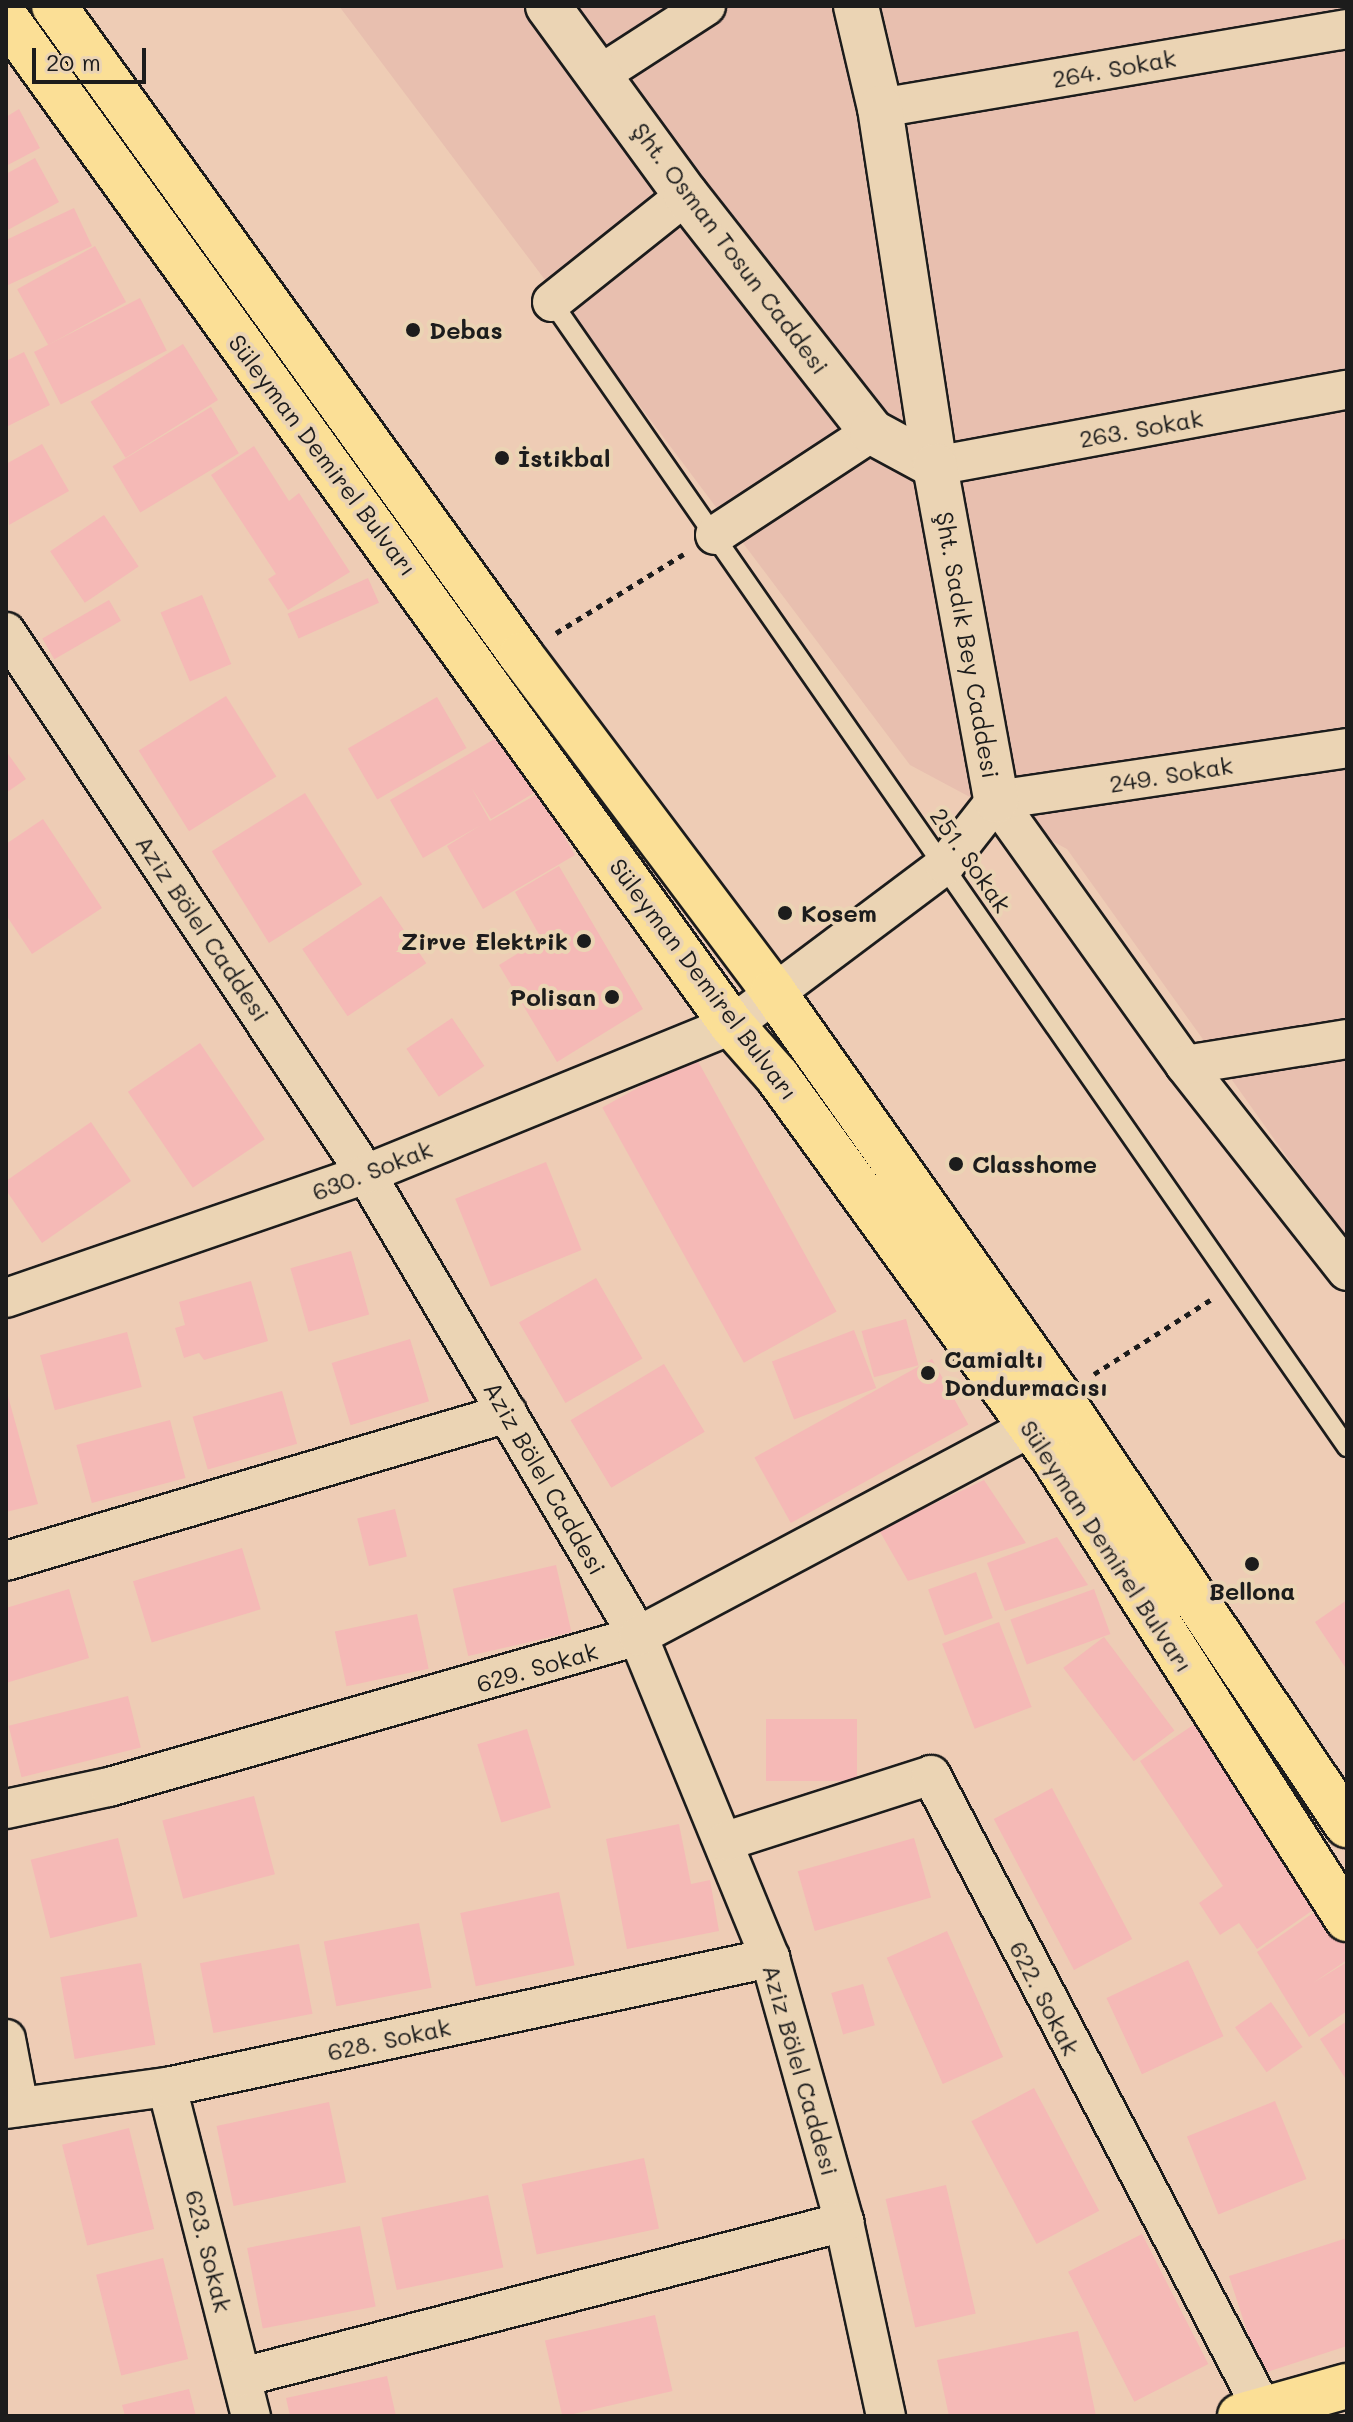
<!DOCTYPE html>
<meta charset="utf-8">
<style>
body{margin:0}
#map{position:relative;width:1353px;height:2422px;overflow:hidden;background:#eeccb5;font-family:Mali,sans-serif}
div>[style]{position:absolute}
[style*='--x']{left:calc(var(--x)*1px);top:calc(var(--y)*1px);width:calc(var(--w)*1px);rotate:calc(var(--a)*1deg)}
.built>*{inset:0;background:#e8bfaf}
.building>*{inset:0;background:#f5b9b6;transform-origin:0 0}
.path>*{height:5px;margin-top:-2.5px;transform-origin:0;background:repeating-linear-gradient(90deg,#1c1c1c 0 6px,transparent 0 12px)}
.roads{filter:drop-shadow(2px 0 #1c1c1c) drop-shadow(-2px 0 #1c1c1c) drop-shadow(0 2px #1c1c1c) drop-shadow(0 -2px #1c1c1c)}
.lane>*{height:18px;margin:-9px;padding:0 9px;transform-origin:9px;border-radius:9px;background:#ebd4b4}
.street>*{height:38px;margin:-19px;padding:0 19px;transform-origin:19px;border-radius:19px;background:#ebd4b4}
.secondary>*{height:44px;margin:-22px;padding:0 22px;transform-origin:22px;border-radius:22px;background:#ebd4b4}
.primary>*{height:44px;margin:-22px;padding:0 22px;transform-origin:22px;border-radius:22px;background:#fbdf96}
.dots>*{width:22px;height:22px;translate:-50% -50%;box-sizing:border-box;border:4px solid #ebd4b4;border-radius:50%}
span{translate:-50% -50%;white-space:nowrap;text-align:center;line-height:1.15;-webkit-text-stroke:8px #ebd4b4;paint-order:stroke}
.street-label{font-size:24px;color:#1c1c1c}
.poi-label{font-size:24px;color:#1c1c1c;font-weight:700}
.left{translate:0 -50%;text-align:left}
.right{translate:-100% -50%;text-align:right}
.frame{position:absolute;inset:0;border:8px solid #1c1c1c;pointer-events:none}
.scale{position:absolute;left:32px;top:48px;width:114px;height:36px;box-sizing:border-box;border:4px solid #1c1c1c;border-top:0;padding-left:10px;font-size:24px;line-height:28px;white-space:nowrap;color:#1c1c1c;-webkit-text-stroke:6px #ebd4b4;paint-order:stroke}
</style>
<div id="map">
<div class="built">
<i style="clip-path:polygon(339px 6px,1347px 6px,1347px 1241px,1067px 849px,910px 765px)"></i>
</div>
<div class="building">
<i style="clip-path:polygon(19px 109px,40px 148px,6px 166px,6px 117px)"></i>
<i style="clip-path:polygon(35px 158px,59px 202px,6px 231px,6px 174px)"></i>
<i style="clip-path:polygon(74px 208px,92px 246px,6px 286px,6px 240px)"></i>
<i style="left:95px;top:246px;width:64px;height:89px;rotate:61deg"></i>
<i style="left:140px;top:298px;width:59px;height:119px;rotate:63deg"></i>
<i style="left:183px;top:344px;width:66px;height:109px;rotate:58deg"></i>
<i style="clip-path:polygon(24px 352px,50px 405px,6px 427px,6px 361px)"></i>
<i style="left:211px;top:407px;width:54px;height:115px;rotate:59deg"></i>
<i style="clip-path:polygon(42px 444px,69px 491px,9px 525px,6px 464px)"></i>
<i style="clip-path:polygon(254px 446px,289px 501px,299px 493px,350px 572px,288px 610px,268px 579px,276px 574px,211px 475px)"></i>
<i style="left:104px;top:515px;width:62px;height:65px;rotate:56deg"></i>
<i style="left:368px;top:578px;width:27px;height:88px;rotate:66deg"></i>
<i style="left:202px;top:595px;width:75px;height:45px;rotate:67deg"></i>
<i style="left:109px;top:600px;width:24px;height:77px;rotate:60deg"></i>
<i style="left:226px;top:696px;width:95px;height:103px;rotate:58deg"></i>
<i style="left:437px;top:697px;width:59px;height:103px;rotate:60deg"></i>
<i style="clip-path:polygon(503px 734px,537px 791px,491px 819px,471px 787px,490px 821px,539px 793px,575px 855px,483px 909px,447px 846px,481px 825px,423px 858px,390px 800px)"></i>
<i style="clip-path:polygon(6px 751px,26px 779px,6px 793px)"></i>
<i style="left:305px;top:793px;width:108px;height:110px;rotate:58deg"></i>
<i style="clip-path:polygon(43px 819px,102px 908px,32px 954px,6px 915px,6px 844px)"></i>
<i style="clip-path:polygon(559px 866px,643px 1009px,557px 1062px,499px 965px,561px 927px,541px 938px,515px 892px)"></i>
<i style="left:381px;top:896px;width:81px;height:95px;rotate:56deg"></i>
<i style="left:452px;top:1018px;width:58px;height:55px;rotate:56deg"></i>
<i style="left:200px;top:1043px;width:116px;height:87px;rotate:56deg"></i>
<i style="left:695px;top:1056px;width:292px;height:106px;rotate:61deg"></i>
<i style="clip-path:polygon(91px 1122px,131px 1181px,42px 1243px,6px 1190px,6px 1181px)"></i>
<i style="left:546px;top:1162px;width:95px;height:98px;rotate:68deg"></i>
<i style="left:351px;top:1251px;width:66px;height:63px;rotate:74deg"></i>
<i style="left:596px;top:1278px;width:93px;height:89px;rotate:60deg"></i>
<i style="clip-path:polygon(251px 1281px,268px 1341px,204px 1360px,199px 1353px,184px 1358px,175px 1328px,185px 1325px,179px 1302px)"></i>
<i style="left:906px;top:1319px;width:48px;height:46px;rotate:75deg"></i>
<i style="left:854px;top:1330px;width:62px;height:88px;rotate:69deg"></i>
<i style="left:127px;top:1332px;width:57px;height:90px;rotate:75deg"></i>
<i style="left:410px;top:1339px;width:65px;height:82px;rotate:73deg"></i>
<i style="left:932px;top:1359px;width:75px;height:203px;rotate:61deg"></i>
<i style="left:664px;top:1364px;width:79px;height:109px;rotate:59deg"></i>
<i style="clip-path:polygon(6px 1389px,38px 1504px,6px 1512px)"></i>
<i style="left:282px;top:1391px;width:55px;height:93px;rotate:74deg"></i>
<i style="left:170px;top:1420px;width:60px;height:97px;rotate:75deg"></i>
<i style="clip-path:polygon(984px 1480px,1026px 1543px,908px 1581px,879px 1530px)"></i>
<i style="left:395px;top:1509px;width:49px;height:39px;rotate:76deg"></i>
<i style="clip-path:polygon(1057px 1537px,1088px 1585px,1005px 1611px,987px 1563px)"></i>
<i style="left:242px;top:1548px;width:64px;height:114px;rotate:73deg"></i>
<i style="left:556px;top:1565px;width:69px;height:106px;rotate:77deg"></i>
<i style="left:976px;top:1572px;width:49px;height:51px;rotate:70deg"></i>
<i style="clip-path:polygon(69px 1589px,89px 1658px,6px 1683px,6px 1608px)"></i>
<i style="left:1094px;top:1589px;width:48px;height:89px;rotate:70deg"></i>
<i style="clip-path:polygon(1347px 1600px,1347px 1670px,1315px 1622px)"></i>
<i style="left:417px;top:1614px;width:56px;height:84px;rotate:78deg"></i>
<i style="left:999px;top:1622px;width:91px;height:61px;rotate:69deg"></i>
<i style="left:1104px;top:1637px;width:117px;height:51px;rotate:53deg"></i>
<i style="left:128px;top:1696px;width:53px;height:123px;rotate:76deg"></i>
<i style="left:766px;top:1719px;width:91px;height:62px"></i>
<i style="clip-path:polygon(1199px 1721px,1304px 1879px,1296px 1884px,1313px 1910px,1257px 1949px,1239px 1923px,1220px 1935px,1199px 1903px,1223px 1886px,1140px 1761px)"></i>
<i style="left:527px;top:1729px;width:82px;height:52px;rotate:73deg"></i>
<i style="left:1052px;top:1788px;width:171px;height:66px;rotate:62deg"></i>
<i style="left:254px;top:1796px;width:81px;height:95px;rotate:75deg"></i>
<i style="clip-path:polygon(679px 1824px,691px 1884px,710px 1880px,719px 1931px,627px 1949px,606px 1839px)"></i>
<i style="left:118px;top:1838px;width:81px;height:90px;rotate:76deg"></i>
<i style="left:914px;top:1838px;width:62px;height:121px;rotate:74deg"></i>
<i style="left:559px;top:1892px;width:75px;height:101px;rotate:78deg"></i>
<i style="clip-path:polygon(1326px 1904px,1347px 1936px,1347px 1960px,1313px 1983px,1347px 1962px,1347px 2011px,1309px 2037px,1257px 1952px)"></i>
<i style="left:419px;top:1923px;width:66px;height:97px;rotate:79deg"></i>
<i style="left:947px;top:1931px;width:138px;height:66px;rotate:66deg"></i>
<i style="left:299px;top:1944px;width:71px;height:101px;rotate:79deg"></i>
<i style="left:1188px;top:1960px;width:84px;height:90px;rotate:65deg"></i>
<i style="left:141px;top:1963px;width:83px;height:82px;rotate:80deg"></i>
<i style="left:863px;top:1984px;width:43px;height:33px;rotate:74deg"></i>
<i style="left:1271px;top:2002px;width:55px;height:44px;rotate:55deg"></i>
<i style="clip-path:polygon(1347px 2021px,1347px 2081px,1320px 2039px)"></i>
<i style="left:1034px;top:2088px;width:139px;height:71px;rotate:62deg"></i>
<i style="left:1275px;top:2101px;width:84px;height:95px;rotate:68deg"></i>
<i style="left:329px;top:2102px;width:82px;height:115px;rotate:78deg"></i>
<i style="left:129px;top:2128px;width:104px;height:69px;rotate:76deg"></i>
<i style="left:644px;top:2158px;width:72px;height:125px;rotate:78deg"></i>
<i style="left:946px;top:2185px;width:132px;height:62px;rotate:77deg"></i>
<i style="left:488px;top:2195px;width:74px;height:109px;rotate:78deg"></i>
<i style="left:360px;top:2226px;width:82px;height:115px;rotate:79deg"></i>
<i style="left:1142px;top:2234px;width:146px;height:83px;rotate:63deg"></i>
<i style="clip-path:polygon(1347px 2238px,1347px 2346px,1261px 2374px,1229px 2276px)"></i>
<i style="left:163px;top:2258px;width:104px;height:69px;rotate:76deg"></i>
<i style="left:655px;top:2315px;width:78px;height:113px;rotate:77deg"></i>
<i style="clip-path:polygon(1078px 2331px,1096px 2416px,949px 2416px,937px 2360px)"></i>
<i style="clip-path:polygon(387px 2376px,396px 2416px,290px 2416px,286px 2398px)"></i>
<i style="clip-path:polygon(189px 2389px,196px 2416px,125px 2416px,122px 2405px)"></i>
</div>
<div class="path">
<i style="--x:556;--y:633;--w:150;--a:-31.7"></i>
<i style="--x:1094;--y:1374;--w:138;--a:-32.5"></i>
</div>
<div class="roads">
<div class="lane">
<i style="--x:552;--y:302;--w:1394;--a:55.23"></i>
</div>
<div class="street">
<i style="--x:601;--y:74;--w:125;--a:-32.9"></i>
<i style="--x:880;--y:108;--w:474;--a:-9.6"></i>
<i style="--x:552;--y:302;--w:171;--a:-38.6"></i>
<i style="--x:935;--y:466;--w:419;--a:-10.5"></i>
<i style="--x:715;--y:535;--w:188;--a:-33.3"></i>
<i style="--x:6;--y:632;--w:651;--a:56.41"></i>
<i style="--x:366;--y:1174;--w:536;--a:59.51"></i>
<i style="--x:638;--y:1636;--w:348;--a:67.7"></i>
<i style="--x:770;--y:1958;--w:274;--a:74.3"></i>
<i style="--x:844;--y:2222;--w:198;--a:77.8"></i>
<i style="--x:996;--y:800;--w:325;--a:54.5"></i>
<i style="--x:1185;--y:1065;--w:262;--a:51.8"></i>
<i style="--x:996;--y:800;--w:355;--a:-8.4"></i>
<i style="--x:1185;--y:1065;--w:164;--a:-9.1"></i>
<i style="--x:6;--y:1298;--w:381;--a:-19"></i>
<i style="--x:366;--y:1174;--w:395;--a:-22.2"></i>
<i style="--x:732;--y:1025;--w:266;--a:-36.9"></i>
<i style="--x:945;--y:865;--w:83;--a:-51.9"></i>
<i style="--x:6;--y:1561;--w:523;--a:-16.43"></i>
<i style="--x:6;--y:1809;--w:105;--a:-12.1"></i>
<i style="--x:109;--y:1787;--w:550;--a:-15.93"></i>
<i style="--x:638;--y:1636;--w:444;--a:-28"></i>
<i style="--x:726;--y:1841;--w:215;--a:-17.8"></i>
<i style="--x:931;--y:1775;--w:717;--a:62.4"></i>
<i style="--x:6;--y:2039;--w:69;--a:79.2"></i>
<i style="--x:167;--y:2087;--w:340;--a:75.7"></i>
<i style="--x:6;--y:2109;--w:162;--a:-7.8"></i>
<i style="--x:167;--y:2087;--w:617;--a:-12.08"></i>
<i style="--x:242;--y:2377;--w:622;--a:-14.44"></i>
</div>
<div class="secondary">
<i style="--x:548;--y:6;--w:234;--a:53.9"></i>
<i style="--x:686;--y:195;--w:301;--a:51.9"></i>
<i style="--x:872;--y:432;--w:72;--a:28.4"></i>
<i style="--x:856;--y:6;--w:105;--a:76.8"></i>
<i style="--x:880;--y:108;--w:362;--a:81.3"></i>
<i style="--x:935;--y:466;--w:340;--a:79.6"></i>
</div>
<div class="primary">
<i style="--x:54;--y:6;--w:800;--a:54.26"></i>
<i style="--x:521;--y:655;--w:420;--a:53.1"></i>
<i style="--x:773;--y:991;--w:496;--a:54.8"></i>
<i style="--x:1059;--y:1396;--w:517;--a:56.13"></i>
<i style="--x:6;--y:18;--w:1241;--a:54.21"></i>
<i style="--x:732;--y:1025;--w:68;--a:48.6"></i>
<i style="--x:777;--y:1076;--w:476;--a:54.1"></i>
<i style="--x:1056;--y:1462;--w:542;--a:57.51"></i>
<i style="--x:1240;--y:2416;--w:111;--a:-15.7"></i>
</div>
</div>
<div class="dots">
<i style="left:413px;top:330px;background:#1c1c1c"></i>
<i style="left:502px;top:458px;background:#1c1c1c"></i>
<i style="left:785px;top:913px;background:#1c1c1c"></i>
<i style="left:584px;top:941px;background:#1c1c1c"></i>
<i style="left:612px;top:997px;background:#1c1c1c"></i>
<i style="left:956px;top:1164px;background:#1c1c1c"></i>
<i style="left:928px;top:1373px;background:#1c1c1c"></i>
<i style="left:1252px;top:1564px;background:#1c1c1c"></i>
</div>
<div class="street-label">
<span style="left:1114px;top:68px;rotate:-10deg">264. Sokak</span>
<span style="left:731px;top:248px;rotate:53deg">Şht. Osman Tosun Caddesi</span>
<span style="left:1141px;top:428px;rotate:-10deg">263. Sokak</span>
<span style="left:323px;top:455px;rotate:53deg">Süleyman Demirel Bulvarı</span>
<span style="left:968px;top:645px;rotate:80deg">Şht. Sadık Bey Caddesi</span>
<span style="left:1171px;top:774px;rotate:-9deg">249. Sokak</span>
<span style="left:971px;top:860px;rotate:55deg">251. Sokak</span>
<span style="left:203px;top:928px;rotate:56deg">Aziz Bölel Caddesi</span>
<span style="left:704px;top:979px;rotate:53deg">Süleyman Demirel Bulvarı</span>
<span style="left:372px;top:1170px;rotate:-21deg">630. Sokak</span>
<span style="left:545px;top:1478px;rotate:60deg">Aziz Bölel Caddesi</span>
<span style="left:1107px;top:1546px;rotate:57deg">Süleyman Demirel Bulvarı</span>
<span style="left:537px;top:1667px;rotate:-16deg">629. Sokak</span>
<span style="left:1045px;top:1998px;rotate:63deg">622. Sokak</span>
<span style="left:389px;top:2039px;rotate:-12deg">628. Sokak</span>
<span style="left:801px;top:2070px;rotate:74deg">Aziz Bölel Caddesi</span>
<span style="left:209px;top:2251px;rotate:76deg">623. Sokak</span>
</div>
<div class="poi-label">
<span class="left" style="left:429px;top:330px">Debas</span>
<span class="left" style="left:518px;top:458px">İstikbal</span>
<span class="left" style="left:801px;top:913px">Kosem</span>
<span class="right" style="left:568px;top:941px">Zirve Elektrik</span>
<span class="right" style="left:596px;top:997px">Polisan</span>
<span class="left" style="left:972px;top:1164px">Classhome</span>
<span class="left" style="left:944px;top:1373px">Camialtı<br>Dondurmacısı</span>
<span style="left:1252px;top:1591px">Bellona</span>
</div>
<div class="frame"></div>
<div class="scale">20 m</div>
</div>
